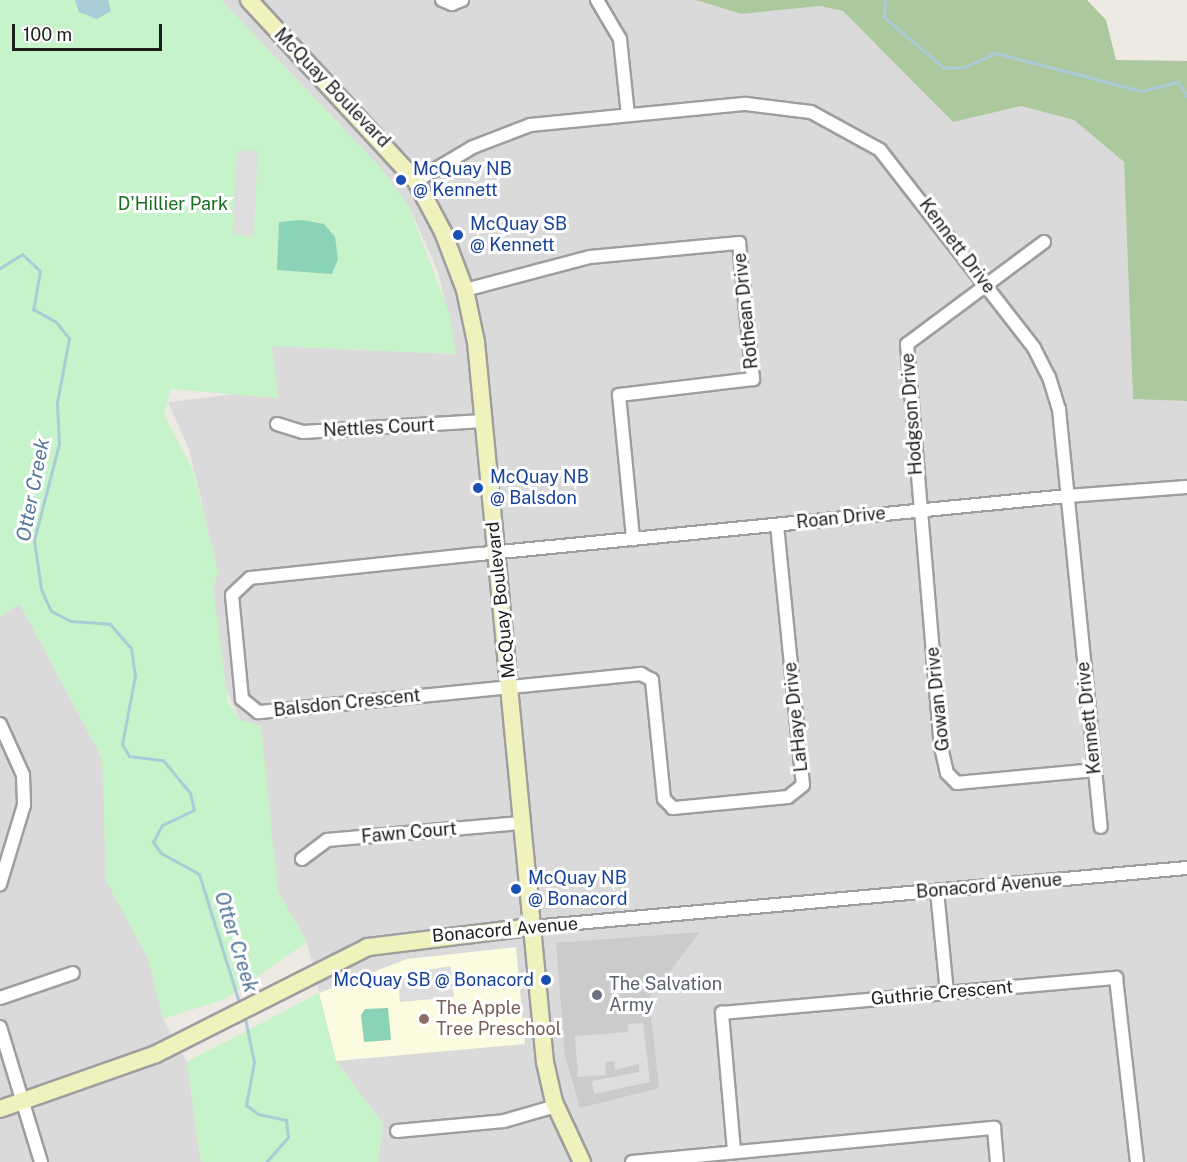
<!DOCTYPE html>
<style>
body{margin:0}
#map{position:relative;width:1187px;height:1162px;overflow:hidden;background:#edeae4;font-family:"Public Sans",sans-serif}
div>[style]{position:absolute}
[style*='--x']{left:calc(var(--x)*1px);top:calc(var(--y)*1px);width:calc(var(--w)*1px);rotate:calc(var(--a)*1deg)}
.residential>*{inset:0;background:#dbdada}
.education>*{inset:0;background:#fbfbdf}
.religious>*{inset:0;background:#cbcbcb}
.forest>*{inset:0;background:#abc89e}
.park>*{inset:0;background:#c6f3c9}
.pitch>*{inset:0;background:#8bd3b6}
.parking>*{inset:0;background:#ddd;transform-origin:0 0}
.water>*{inset:0;background:#aaccd6}
.stream>*{height:3px;margin:-1.5px;padding:0 1.5px;transform-origin:1.5px;border-radius:1.5px;background:#aaccd6}
.roads{filter:drop-shadow(2px 0 #9e9e9e) drop-shadow(-2px 0 #9e9e9e) drop-shadow(0 2px #9e9e9e) drop-shadow(0 -2px #9e9e9e)}
.street>*{height:12px;margin:-6px;padding:0 6px;transform-origin:6px;border-radius:6px;background:#fff}
.secondary>*{height:16px;margin:-8px;padding:0 8px;transform-origin:8px;border-radius:8px;background:#f0f2be}
.dots>*{width:16px;height:16px;translate:-50% -50%;box-sizing:border-box;border:3px solid #fff;border-radius:50%}
span{translate:-50% -50%;white-space:nowrap;text-align:center;line-height:1.15;-webkit-text-stroke:6px #fff;paint-order:stroke}
.street-label{font-size:18px;color:#1d1d1d}
.transit-label{font-size:18px;color:#164399}
.left{translate:0 -50%;text-align:left}
.right{translate:-100% -50%;text-align:right}
.park-label{font-size:18px;color:#186e1e}
.worship-label{font-size:18px;color:#5b616d}
.education-label{font-size:18px;color:#785e54}
.water-label{font-size:20px;color:#52779a;font-style:italic}
.scale{position:absolute;left:12px;top:24px;width:150px;height:27px;box-sizing:border-box;border:3px solid #1d1d1d;border-top:0;padding-left:8px;font-size:18px;line-height:21px;white-space:nowrap;color:#1d1d1d;-webkit-text-stroke:4px #fff;paint-order:stroke}
</style>
<div id="map">
<div class="residential">
<i style="clip-path:polygon(221px 0,696px 0,741px 14px,820px 6px,843px 11px,860px 24px,953px 122px,1021px 106px,1074px 120px,1124px 162px,1133px 398px,1187px 401px,1187px 1162px,378px 1162px,383px 1124px,336px 1061px,307px 942px,278px 892px,240px 720px,223px 681px,213px 587px,218px 572px,189px 449px,168px 402px,235px 394px,277px 398px,272px 346px,456px 354px,438px 271px,408px 205px,379px 166px)"></i>
<i style="clip-path:polygon(20px 604px,102px 758px,129px 923px,148px 958px,163px 1019px,187px 1062px,201px 1162px,0 1162px,0 616px)"></i>
</div>
<div class="education">
<i style="clip-path:polygon(516px 947px,525px 1044px,336px 1061px,319px 993px,407px 959px)"></i>
</div>
<div class="religious">
<i style="clip-path:polygon(700px 932px,649px 998px,659px 1088px,580px 1108px,565px 1055px,556px 943px)"></i>
</div>
<div class="forest">
<i style="clip-path:polygon(696px 0,1087px 0,1106px 20px,1116px 60px,1187px 61px,1187px 401px,1133px 399px,1124px 162px,1074px 120px,1021px 106px,953px 122px,843px 11px,820px 6px,741px 14px)"></i>
</div>
<div class="park">
<i style="clip-path:polygon(0 0,221px 0,379px 166px,408px 205px,449px 313px,456px 354px,272px 346px,278px 398px,171px 389px,164px 415px,193px 470px,218px 572px,213px 587px,228px 702px,240px 720px,261px 726px,278px 892px,307px 942px,225px 999px,163px 1019px,148px 958px,106px 881px,102px 758px,20px 604px,0 616px)"></i>
<i style="clip-path:polygon(319px 993px,336px 1061px,383px 1124px,378px 1162px,201px 1162px,187px 1062px)"></i>
</div>
<div class="pitch">
<i style="clip-path:polygon(302px 220px,324px 224px,335px 237px,338px 259px,332px 274px,277px 270px,279px 222px)"></i>
<i style="clip-path:polygon(388px 1008px,391px 1040px,364px 1042px,361px 1015px,365px 1009px)"></i>
</div>
<div class="parking">
<i style="left:258px;top:151px;width:85px;height:21px;rotate:93deg"></i>
<i style="clip-path:polygon(451px 966px,454px 997px,400px 1002px,398px 975px)"></i>
<i style="clip-path:polygon(643px 1023px,650px 1082px,594px 1094px,592px 1081px,639px 1072px,639px 1064px,615px 1070px,614px 1061px,605px 1062px,606px 1075px,578px 1077px,575px 1036px,628px 1032px,628px 1024px)"></i>
</div>
<div class="water">
<i style="clip-path:polygon(75px 0,108px 0,111px 11px,97px 19px,79px 12px)"></i>
</div>
<div class="stream">
<i style="--x:885;--y:0;--w:17;--a:93"></i>
<i style="--x:884;--y:17;--w:79;--a:40.4"></i>
<i style="--x:944;--y:68;--w:20;--a:-3"></i>
<i style="--x:964;--y:67;--w:35;--a:-24"></i>
<i style="--x:996;--y:53;--w:150;--a:14.7"></i>
<i style="--x:1141;--y:91;--w:38;--a:-14"></i>
<i style="--x:1178;--y:82;--w:17;--a:57"></i>
<i style="--x:0;--y:268;--w:26;--a:-32"></i>
<i style="--x:22;--y:254;--w:25;--a:43"></i>
<i style="--x:40;--y:271;--w:39;--a:100"></i>
<i style="--x:33;--y:309;--w:26;--a:29"></i>
<i style="--x:56;--y:322;--w:21;--a:51"></i>
<i style="--x:69;--y:338;--w:66;--a:100.5"></i>
<i style="--x:57;--y:403;--w:41;--a:87.2"></i>
<i style="--x:59;--y:444;--w:99;--a:104.6"></i>
<i style="--x:34;--y:540;--w:49;--a:81.9"></i>
<i style="--x:41;--y:589;--w:24;--a:66"></i>
<i style="--x:51;--y:611;--w:22;--a:27"></i>
<i style="--x:71;--y:621;--w:39;--a:4"></i>
<i style="--x:110;--y:624;--w:32;--a:49"></i>
<i style="--x:131;--y:648;--w:28;--a:82"></i>
<i style="--x:135;--y:676;--w:69;--a:100.8"></i>
<i style="--x:122;--y:744;--w:14;--a:60"></i>
<i style="--x:129;--y:756;--w:34;--a:7"></i>
<i style="--x:163;--y:760;--w:43;--a:50.7"></i>
<i style="--x:190;--y:793;--w:17;--a:77"></i>
<i style="--x:194;--y:810;--w:35;--a:155"></i>
<i style="--x:162;--y:825;--w:19;--a:118"></i>
<i style="--x:153;--y:842;--w:14;--a:54"></i>
<i style="--x:161;--y:853;--w:43;--a:28.9"></i>
<i style="--x:199;--y:874;--w:138;--a:72.7"></i>
<i style="--x:244;--y:1014;--w:49;--a:78.2"></i>
<i style="--x:254;--y:1062;--w:44;--a:100.5"></i>
<i style="--x:246;--y:1105;--w:15;--a:37"></i>
<i style="--x:258;--y:1114;--w:29;--a:12"></i>
<i style="--x:286;--y:1120;--w:17;--a:83"></i>
<i style="--x:288;--y:1137;--w:33;--a:131"></i>
</div>
<div class="roads">
<div class="street">
<i style="--x:442;--y:0;--w:11;--a:22"></i>
<i style="--x:452;--y:4;--w:11;--a:-22"></i>
<i style="--x:597;--y:0;--w:45;--a:59.5"></i>
<i style="--x:620;--y:39;--w:76;--a:84"></i>
<i style="--x:416;--y:181;--w:66;--a:-30.8"></i>
<i style="--x:473;--y:147;--w:61;--a:-21.1"></i>
<i style="--x:530;--y:125;--w:217;--a:-5.6"></i>
<i style="--x:746;--y:104;--w:65;--a:7"></i>
<i style="--x:811;--y:112;--w:79;--a:28.8"></i>
<i style="--x:880;--y:150;--w:251;--a:52.1"></i>
<i style="--x:1034;--y:348;--w:33;--a:63"></i>
<i style="--x:1049;--y:377;--w:34;--a:73"></i>
<i style="--x:1059;--y:409;--w:420;--a:84.3"></i>
<i style="--x:1044;--y:242;--w:171;--a:143.3"></i>
<i style="--x:907;--y:344;--w:404;--a:85.2"></i>
<i style="--x:941;--y:747;--w:27;--a:77"></i>
<i style="--x:947;--y:773;--w:14;--a:45"></i>
<i style="--x:957;--y:783;--w:138;--a:-5.4"></i>
<i style="--x:465;--y:290;--w:129;--a:-14.8"></i>
<i style="--x:590;--y:257;--w:150;--a:-5.4"></i>
<i style="--x:739;--y:243;--w:137;--a:84.1"></i>
<i style="--x:753;--y:379;--w:135;--a:173.2"></i>
<i style="--x:619;--y:395;--w:145;--a:84.4"></i>
<i style="--x:277;--y:424;--w:27;--a:17"></i>
<i style="--x:303;--y:432;--w:180;--a:-3.5"></i>
<i style="--x:777;--y:525;--w:261;--a:84.3"></i>
<i style="--x:803;--y:785;--w:19;--a:141"></i>
<i style="--x:788;--y:797;--w:116;--a:174.5"></i>
<i style="--x:673;--y:808;--w:13;--a:-135"></i>
<i style="--x:664;--y:799;--w:120;--a:-95.8"></i>
<i style="--x:652;--y:680;--w:13;--a:-151"></i>
<i style="--x:641;--y:674;--w:385;--a:174.3"></i>
<i style="--x:258;--y:712;--w:21;--a:-141"></i>
<i style="--x:242;--y:699;--w:104;--a:-95.5"></i>
<i style="--x:232;--y:595;--w:25;--a:-43"></i>
<i style="--x:250;--y:578;--w:231;--a:-6"></i>
<i style="--x:480;--y:554;--w:590;--a:-5.64"></i>
<i style="--x:1067;--y:496;--w:120;--a:-4.3"></i>
<i style="--x:0;--y:724;--w:56;--a:65.7"></i>
<i style="--x:23;--y:775;--w:30;--a:88"></i>
<i style="--x:24;--y:805;--w:83;--a:106.9"></i>
<i style="--x:302;--y:859;--w:31;--a:-37"></i>
<i style="--x:327;--y:840;--w:197;--a:-5"></i>
<i style="--x:937;--y:891;--w:102;--a:84.4"></i>
<i style="--x:532;--y:927;--w:658;--a:-5.15"></i>
<i style="--x:0;--y:998;--w:77;--a:-18.9"></i>
<i style="--x:0;--y:1027;--w:141;--a:73.1"></i>
<i style="--x:397;--y:1131;--w:107;--a:-5.3"></i>
<i style="--x:504;--y:1121;--w:54;--a:-16.1"></i>
<i style="--x:734;--y:1151;--w:139;--a:-95"></i>
<i style="--x:722;--y:1013;--w:396;--a:-5.1"></i>
<i style="--x:1116;--y:978;--w:185;--a:83.5"></i>
<i style="--x:632;--y:1162;--w:364;--a:-5.4"></i>
<i style="--x:994;--y:1128;--w:34;--a:85"></i>
</div>
<div class="secondary">
<i style="--x:249;--y:0;--w:246;--a:47.3"></i>
<i style="--x:416;--y:181;--w:58;--a:62.1"></i>
<i style="--x:443;--y:232;--w:62;--a:69.2"></i>
<i style="--x:465;--y:290;--w:53;--a:78.1"></i>
<i style="--x:476;--y:342;--w:723;--a:84.53"></i>
<i style="--x:545;--y:1062;--w:41;--a:77.3"></i>
<i style="--x:554;--y:1102;--w:66;--a:65"></i>
<i style="--x:0;--y:1109;--w:165;--a:-19.4"></i>
<i style="--x:156;--y:1054;--w:237;--a:-26.8"></i>
<i style="--x:368;--y:947;--w:165;--a:-7"></i>
</div>
</div>
<div class="dots">
<i style="left:401px;top:180px;background:#1a4fb4"></i>
<i style="left:458px;top:235px;background:#1a4fb4"></i>
<i style="left:478px;top:488px;background:#1a4fb4"></i>
<i style="left:516px;top:889px;background:#1a4fb4"></i>
<i style="left:546px;top:980px;background:#1a4fb4"></i>
<i style="left:597px;top:995px;background:#6b7280"></i>
<i style="left:424px;top:1019px;background:#8d6e63"></i>
</div>
<div class="street-label">
<span style="left:332px;top:88px;rotate:46deg">McQuay Boulevard</span>
<span style="left:957px;top:246px;rotate:53deg">Kennett Drive</span>
<span style="left:746px;top:311px;rotate:-96deg">Rothean Drive</span>
<span style="left:912px;top:414px;rotate:-94deg">Hodgson Drive</span>
<span style="left:379px;top:428px;rotate:-3deg">Nettles Court</span>
<span style="left:841px;top:518px;rotate:-6deg">Roan Drive</span>
<span style="left:501px;top:600px;rotate:-96deg">McQuay Boulevard</span>
<span style="left:938px;top:699px;rotate:-96deg">Gowan Drive</span>
<span style="left:347px;top:703px;rotate:-6deg">Balsdon Crescent</span>
<span style="left:796px;top:717px;rotate:-96deg">LaHaye Drive</span>
<span style="left:1089px;top:718px;rotate:-96deg">Kennett Drive</span>
<span style="left:409px;top:833px;rotate:-5deg">Fawn Court</span>
<span style="left:989px;top:886px;rotate:-5deg">Bonacord Avenue</span>
<span style="left:505px;top:930px;rotate:-5deg">Bonacord Avenue</span>
<span style="left:942px;top:993px;rotate:-5deg">Guthrie Crescent</span>
</div>
<div class="transit-label">
<span class="left" style="left:413px;top:180px">McQuay NB<br>@ Kennett</span>
<span class="left" style="left:470px;top:235px">McQuay SB<br>@ Kennett</span>
<span class="left" style="left:490px;top:488px">McQuay NB<br>@ Balsdon</span>
<span class="left" style="left:528px;top:889px">McQuay NB<br>@ Bonacord</span>
<span class="right" style="left:534px;top:980px">McQuay SB @ Bonacord</span>
</div>
<div class="park-label">
<span style="left:173px;top:204px">D'Hillier Park</span>
</div>
<div class="worship-label">
<span class="left" style="left:609px;top:995px">The Salvation<br>Army</span>
</div>
<div class="education-label">
<span class="left" style="left:436px;top:1019px">The Apple<br>Tree Preschool</span>
</div>
<div class="water-label">
<span style="left:33px;top:490px;rotate:-79deg">Otter Creek</span>
<span style="left:236px;top:942px;rotate:73deg">Otter Creek</span>
</div>
<div class="scale">100 m</div>
</div>
